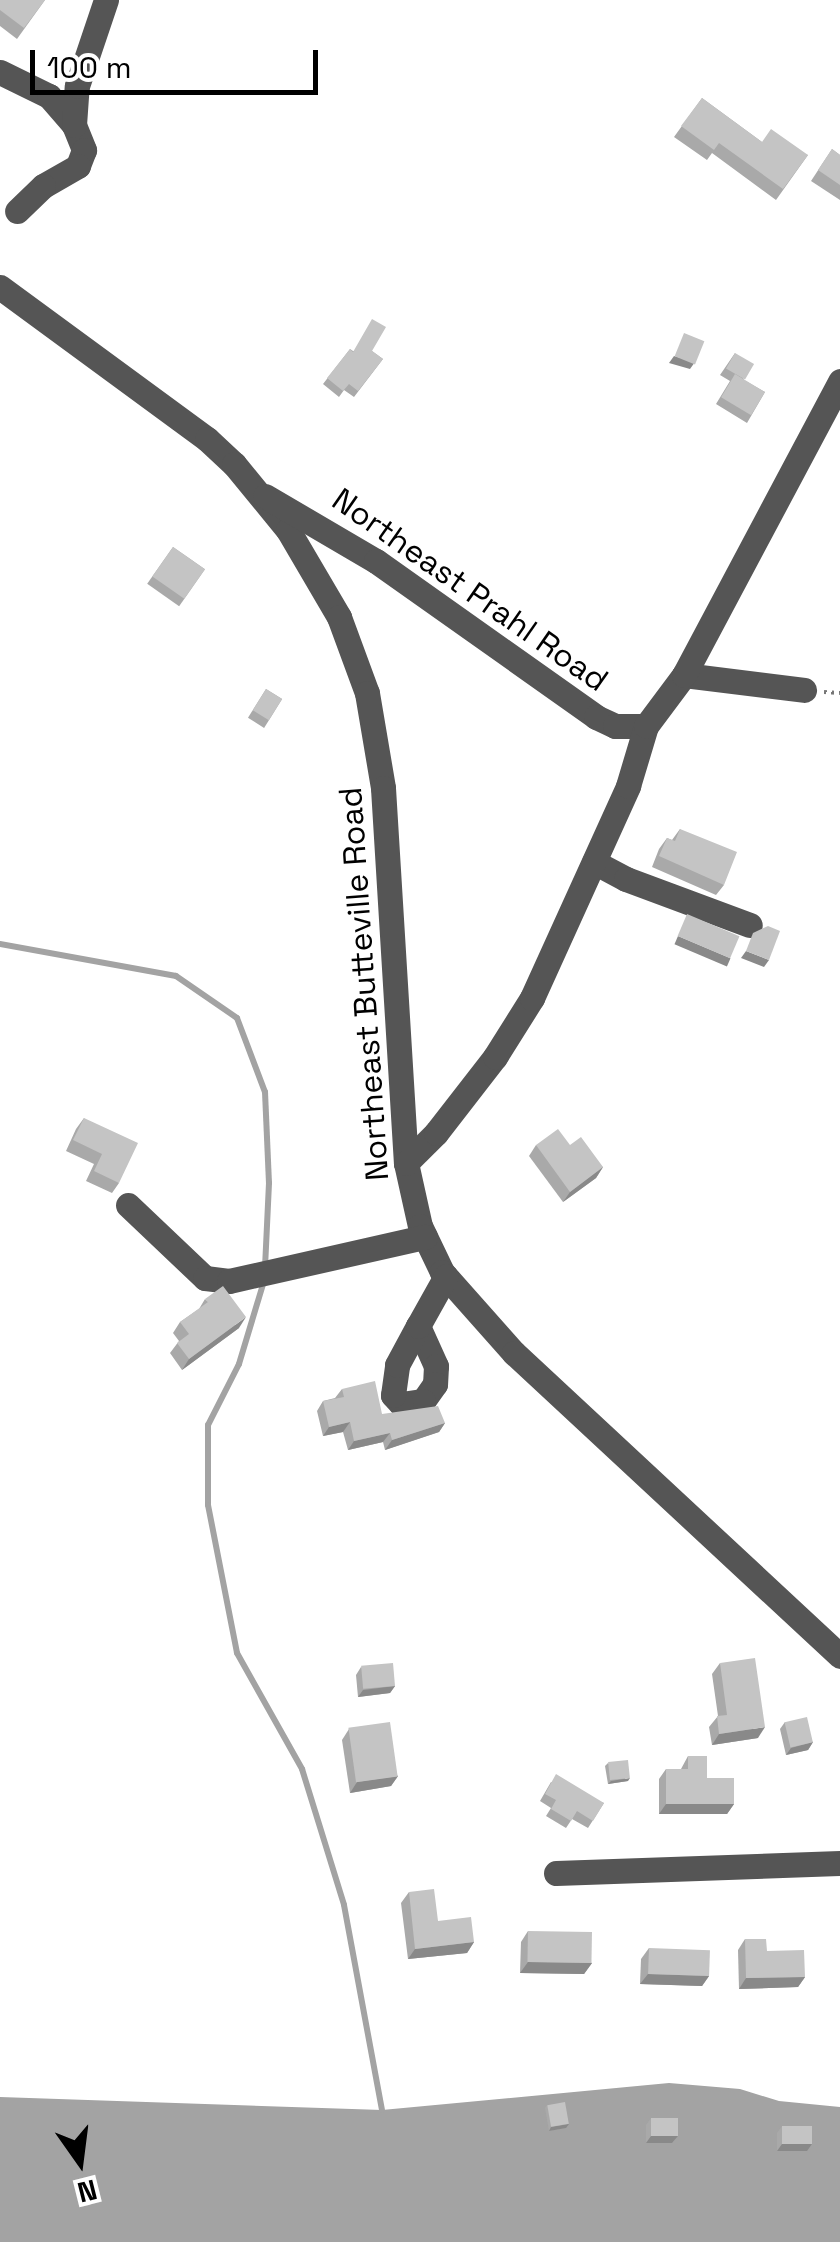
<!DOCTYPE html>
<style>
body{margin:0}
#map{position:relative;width:840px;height:2242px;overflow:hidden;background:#fff;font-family:"Space Grotesk",sans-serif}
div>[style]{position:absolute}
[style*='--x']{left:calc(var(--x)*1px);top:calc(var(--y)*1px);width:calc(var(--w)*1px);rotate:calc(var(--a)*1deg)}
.water>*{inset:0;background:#a3a3a3}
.stream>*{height:6px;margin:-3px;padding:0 3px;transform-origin:3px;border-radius:3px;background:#a3a3a3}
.path>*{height:4px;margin-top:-2px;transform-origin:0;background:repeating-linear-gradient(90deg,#777 0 2.5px,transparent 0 7.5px)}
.minor>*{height:25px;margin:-12.5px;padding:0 12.5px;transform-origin:12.5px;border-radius:12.5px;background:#555}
.wall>*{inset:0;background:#a9a9a9;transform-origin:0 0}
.shaded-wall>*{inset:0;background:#898989;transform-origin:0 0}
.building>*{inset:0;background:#c4c4c4;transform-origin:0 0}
span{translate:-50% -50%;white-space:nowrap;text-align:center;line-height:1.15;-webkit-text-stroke:9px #fff;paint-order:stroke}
.street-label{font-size:32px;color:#000}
.north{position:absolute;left:30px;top:2112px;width:100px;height:100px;-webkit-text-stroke:8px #fff;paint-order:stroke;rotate:166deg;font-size:28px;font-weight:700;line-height:40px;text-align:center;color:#000}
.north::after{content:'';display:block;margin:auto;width:35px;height:45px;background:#000;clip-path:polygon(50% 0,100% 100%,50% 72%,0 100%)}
.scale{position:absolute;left:30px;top:50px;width:288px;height:45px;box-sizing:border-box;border:5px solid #000;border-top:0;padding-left:12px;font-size:30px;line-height:35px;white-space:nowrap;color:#000;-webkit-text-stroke:8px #fff;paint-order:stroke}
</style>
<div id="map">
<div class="water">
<i style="clip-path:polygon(669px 2083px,740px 2089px,779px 2101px,840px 2107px,840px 2242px,0 2242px,0 2097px,382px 2110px)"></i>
</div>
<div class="stream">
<i style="--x:0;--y:944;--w:179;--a:10.3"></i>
<i style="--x:176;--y:976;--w:74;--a:34.5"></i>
<i style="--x:237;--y:1018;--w:79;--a:69.3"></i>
<i style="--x:265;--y:1092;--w:91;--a:87.5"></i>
<i style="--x:269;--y:1183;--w:86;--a:92.7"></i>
<i style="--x:264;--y:1281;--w:87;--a:106.8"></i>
<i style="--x:239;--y:1364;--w:68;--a:116.9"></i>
<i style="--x:208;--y:1425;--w:80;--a:90"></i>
<i style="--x:208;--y:1505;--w:151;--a:78.9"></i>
<i style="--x:237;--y:1653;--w:133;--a:60.7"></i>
<i style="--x:302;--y:1769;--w:142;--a:72.8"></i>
<i style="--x:344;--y:1905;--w:208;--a:79.5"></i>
</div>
<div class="path">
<i style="--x:824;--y:692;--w:16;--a:4"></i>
</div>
<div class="minor">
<i style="--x:0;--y:72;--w:55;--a:26.1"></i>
<i style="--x:49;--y:96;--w:38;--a:49"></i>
<i style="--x:74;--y:125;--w:27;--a:68"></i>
<i style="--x:84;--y:150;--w:17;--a:111"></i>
<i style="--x:78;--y:166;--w:40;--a:150.3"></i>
<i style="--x:43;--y:186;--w:36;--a:136"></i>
<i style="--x:74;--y:125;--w:39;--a:-86"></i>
<i style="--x:77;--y:86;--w:91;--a:-71.4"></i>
<i style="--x:0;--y:287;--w:257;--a:36.3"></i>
<i style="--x:207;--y:439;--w:37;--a:43"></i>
<i style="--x:234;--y:464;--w:85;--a:50.7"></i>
<i style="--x:288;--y:530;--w:101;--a:59.6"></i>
<i style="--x:339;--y:617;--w:81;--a:69.8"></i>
<i style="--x:367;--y:693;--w:96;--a:80.4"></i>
<i style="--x:383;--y:788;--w:376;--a:86.5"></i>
<i style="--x:406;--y:1163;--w:65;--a:77.5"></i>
<i style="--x:420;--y:1226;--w:51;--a:64.4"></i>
<i style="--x:442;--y:1272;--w:108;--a:48.4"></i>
<i style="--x:514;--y:1353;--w:445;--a:42.9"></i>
<i style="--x:265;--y:496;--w:129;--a:30.4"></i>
<i style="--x:376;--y:561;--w:270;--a:35.3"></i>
<i style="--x:596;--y:717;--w:21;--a:25"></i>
<i style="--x:615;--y:726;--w:31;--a:0"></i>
<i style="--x:684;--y:675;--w:121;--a:7.1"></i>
<i style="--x:594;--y:862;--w:36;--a:28"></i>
<i style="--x:626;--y:879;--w:132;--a:20.4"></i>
<i style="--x:406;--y:1163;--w:42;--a:-45"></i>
<i style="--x:436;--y:1133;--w:96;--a:-52.2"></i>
<i style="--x:495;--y:1057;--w:70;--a:-57.9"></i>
<i style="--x:532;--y:998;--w:233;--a:-65.6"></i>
<i style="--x:628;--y:786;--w:63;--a:-73.3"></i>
<i style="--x:646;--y:726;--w:64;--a:-53.3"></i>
<i style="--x:684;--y:675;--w:333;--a:-62"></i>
<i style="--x:128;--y:1205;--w:106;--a:43.5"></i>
<i style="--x:205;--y:1278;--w:24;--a:7"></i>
<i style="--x:229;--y:1281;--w:201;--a:-12.7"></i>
<i style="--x:418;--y:1326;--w:44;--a:65.8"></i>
<i style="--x:436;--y:1366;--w:18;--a:93"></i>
<i style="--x:435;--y:1384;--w:21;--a:125"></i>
<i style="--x:423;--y:1401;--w:22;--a:172"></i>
<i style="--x:401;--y:1404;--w:12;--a:-132"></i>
<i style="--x:393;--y:1395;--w:30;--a:-82"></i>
<i style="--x:397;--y:1365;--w:44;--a:-61.7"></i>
<i style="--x:418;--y:1326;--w:57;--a:-60.8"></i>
<i style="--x:556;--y:1873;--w:284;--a:-2"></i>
</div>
<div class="wall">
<i style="clip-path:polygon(0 0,45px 0,17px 39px,0 26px)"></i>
<i style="clip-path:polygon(702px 98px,762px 142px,808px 155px,776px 200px,712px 153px,707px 160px,674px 137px)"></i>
<i style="clip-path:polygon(832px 149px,840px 155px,840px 200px,811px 181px)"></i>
<i style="clip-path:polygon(350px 349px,353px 351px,372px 351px,383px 359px,354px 397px,344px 390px,339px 397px,323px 384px)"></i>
<i style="clip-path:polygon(735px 353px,744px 380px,765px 392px,747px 423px,716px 404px,730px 381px,720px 375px)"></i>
<i style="left:173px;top:547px;width:39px;height:45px;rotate:35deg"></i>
<i style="left:266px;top:689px;width:19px;height:34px;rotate:32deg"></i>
<i style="clip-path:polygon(680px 829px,724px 885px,716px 895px,652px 867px,659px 849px,667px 838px,672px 840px)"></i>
<i style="clip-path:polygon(84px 1118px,119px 1183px,112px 1193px,86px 1181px,94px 1164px,66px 1151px,76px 1129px)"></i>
<i style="clip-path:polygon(536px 1145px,603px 1167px,596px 1178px,563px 1202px,529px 1156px)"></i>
<i style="clip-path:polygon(205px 1299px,239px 1328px,182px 1370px,170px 1353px,179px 1341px,173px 1333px,180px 1322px,199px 1309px)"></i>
<i style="clip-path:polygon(342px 1389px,382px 1414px,445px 1423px,439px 1432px,385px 1450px,383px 1442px,348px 1450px,343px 1432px,323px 1436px,317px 1411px,323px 1401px,335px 1398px)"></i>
<i style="clip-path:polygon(720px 1663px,758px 1738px,712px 1745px,709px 1727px,718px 1716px,712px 1674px)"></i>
<i style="clip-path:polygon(361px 1667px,395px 1686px,390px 1693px,358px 1697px,356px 1675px)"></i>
<i style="clip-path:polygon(785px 1722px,813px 1742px,808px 1750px,786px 1755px,780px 1729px)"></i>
<i style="clip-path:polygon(349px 1729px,398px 1776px,391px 1786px,350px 1793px,342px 1740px)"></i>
<i style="clip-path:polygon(688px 1756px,707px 1778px,734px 1804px,727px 1814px,659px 1814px,659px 1779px,666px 1769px,681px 1769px)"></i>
<i style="clip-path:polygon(608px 1763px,628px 1781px,608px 1784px,605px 1766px)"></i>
<i style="clip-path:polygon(551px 1782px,604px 1803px,588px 1828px,572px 1819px,566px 1828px,546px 1816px,551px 1808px,540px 1801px)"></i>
<i style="clip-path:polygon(409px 1892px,438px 1921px,474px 1942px,467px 1953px,408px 1959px,401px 1903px)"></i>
<i style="clip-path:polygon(528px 1931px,592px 1963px,584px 1974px,520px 1973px,521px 1942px)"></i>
<i style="clip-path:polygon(745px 1939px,767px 1951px,805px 1977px,798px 1987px,739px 1989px,738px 1950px)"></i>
<i style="clip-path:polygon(649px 1948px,709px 1976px,702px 1986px,640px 1984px,641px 1959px)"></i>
<i style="clip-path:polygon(547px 2105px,566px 2128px,549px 2131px,545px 2108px)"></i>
<i style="clip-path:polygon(651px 2118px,678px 2136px,672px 2143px,646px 2143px,646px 2125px)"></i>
<i style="clip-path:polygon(782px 2126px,807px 2151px,777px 2151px,777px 2133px)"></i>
</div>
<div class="shaded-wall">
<i style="clip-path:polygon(674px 356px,695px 362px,690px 369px,669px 363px)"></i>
<i style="left:678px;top:936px;width:57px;height:9px;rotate:23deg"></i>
<i style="clip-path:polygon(746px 951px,769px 960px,764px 967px,741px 958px)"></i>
<i style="clip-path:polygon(603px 1167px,596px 1178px,563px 1202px,570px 1192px)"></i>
<i style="clip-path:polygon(246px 1317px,239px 1328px,182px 1370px,189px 1359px)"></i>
<i style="clip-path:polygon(350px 1422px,343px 1432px,323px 1436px,329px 1427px)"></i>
<i style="clip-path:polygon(445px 1423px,439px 1432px,385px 1450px,392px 1440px)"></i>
<i style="clip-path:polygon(390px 1433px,383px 1442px,348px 1450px,354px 1441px)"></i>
<i style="clip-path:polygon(395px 1686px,390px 1693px,358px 1697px,363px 1690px)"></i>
<i style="clip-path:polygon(765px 1727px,758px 1738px,712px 1745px,719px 1734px)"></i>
<i style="clip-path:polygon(813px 1742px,808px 1750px,786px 1755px,791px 1748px)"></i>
<i style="clip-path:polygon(398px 1776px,391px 1786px,350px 1793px,357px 1782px)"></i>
<i style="clip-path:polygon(630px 1778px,628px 1781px,608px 1784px,611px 1781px)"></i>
<i style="clip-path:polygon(666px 1804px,734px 1804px,727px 1814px,659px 1814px)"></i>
<i style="clip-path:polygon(474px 1942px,467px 1953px,408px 1959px,415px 1949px)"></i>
<i style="clip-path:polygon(528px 1962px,592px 1963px,584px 1974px,520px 1973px)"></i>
<i style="clip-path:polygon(648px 1974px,709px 1976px,702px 1986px,640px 1984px)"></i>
<i style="clip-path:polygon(805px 1977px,798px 1987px,739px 1989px,746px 1978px)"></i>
<i style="clip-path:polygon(569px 2124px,566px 2128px,549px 2131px,551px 2127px)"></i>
<i style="clip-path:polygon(651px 2136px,678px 2136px,672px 2143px,646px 2143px)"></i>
<i style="clip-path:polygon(782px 2144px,812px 2144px,807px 2151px,777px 2151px)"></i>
</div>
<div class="building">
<i style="clip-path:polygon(0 0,45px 0,24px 28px,0 10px)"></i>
<i style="clip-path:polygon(702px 98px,762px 142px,771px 129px,808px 155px,783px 189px,719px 143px,714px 150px,681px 126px)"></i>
<i style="clip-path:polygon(832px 149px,840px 155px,840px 185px,818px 170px)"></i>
<i style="clip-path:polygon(372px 319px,386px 327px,372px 351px,383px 359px,358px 391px,349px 384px,343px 391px,327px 378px,350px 349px,353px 352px)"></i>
<i style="left:684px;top:333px;width:22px;height:25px;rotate:22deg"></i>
<i style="left:735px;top:353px;width:22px;height:18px;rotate:30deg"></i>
<i style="left:735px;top:374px;width:35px;height:27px;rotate:31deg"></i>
<i style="left:173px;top:547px;width:39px;height:36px;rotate:35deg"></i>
<i style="left:266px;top:689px;width:19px;height:25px;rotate:32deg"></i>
<i style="clip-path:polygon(680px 829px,737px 852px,724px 885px,659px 856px,667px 838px,675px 841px)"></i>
<i style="left:687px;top:914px;width:57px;height:24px;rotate:23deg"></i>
<i style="clip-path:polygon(768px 926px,780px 931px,769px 960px,746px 951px,753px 933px)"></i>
<i style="clip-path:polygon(84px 1118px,138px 1143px,119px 1183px,94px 1171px,102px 1154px,73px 1140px)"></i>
<i style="clip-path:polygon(558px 1129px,570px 1145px,581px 1137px,603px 1167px,570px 1192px,536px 1145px)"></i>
<i style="clip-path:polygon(223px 1286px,246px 1317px,189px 1359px,177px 1343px,189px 1334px,180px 1322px,208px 1302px,205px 1299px)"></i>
<i style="clip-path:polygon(375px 1381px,382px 1414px,438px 1406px,445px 1423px,392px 1440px,390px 1433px,354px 1441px,350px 1422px,329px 1427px,323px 1401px,344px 1397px,342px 1389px)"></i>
<i style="clip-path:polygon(755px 1658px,765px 1727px,719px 1734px,717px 1716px,727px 1715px,720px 1663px)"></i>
<i style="left:393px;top:1663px;width:23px;height:32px;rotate:85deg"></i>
<i style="left:807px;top:1717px;width:26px;height:23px;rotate:77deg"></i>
<i style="left:390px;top:1722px;width:55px;height:42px;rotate:82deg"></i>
<i style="clip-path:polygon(688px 1756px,707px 1756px,707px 1778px,734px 1778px,734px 1804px,666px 1804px,666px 1769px,688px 1769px)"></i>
<i style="left:628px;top:1760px;width:18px;height:20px;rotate:84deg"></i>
<i style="clip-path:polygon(556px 1774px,604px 1803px,593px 1821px,577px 1811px,571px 1821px,551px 1809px,556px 1800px,545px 1794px)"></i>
<i style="clip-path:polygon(434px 1889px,438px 1921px,471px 1917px,474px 1942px,415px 1949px,409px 1892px)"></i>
<i style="left:528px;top:1931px;width:64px;height:31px;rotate:1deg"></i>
<i style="clip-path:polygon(745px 1939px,766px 1939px,767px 1951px,804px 1950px,805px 1977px,746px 1978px)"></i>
<i style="left:649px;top:1948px;width:61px;height:26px;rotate:2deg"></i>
<i style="left:565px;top:2102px;width:22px;height:18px;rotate:80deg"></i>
<i style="left:651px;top:2118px;width:27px;height:18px"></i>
<i style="left:782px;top:2126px;width:30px;height:18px"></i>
</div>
<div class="street-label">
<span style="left:470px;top:590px;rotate:35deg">Northeast Prahl Road</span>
<span style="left:364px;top:984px;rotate:-94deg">Northeast Butteville Road</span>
</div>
<div class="north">N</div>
<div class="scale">100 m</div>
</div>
